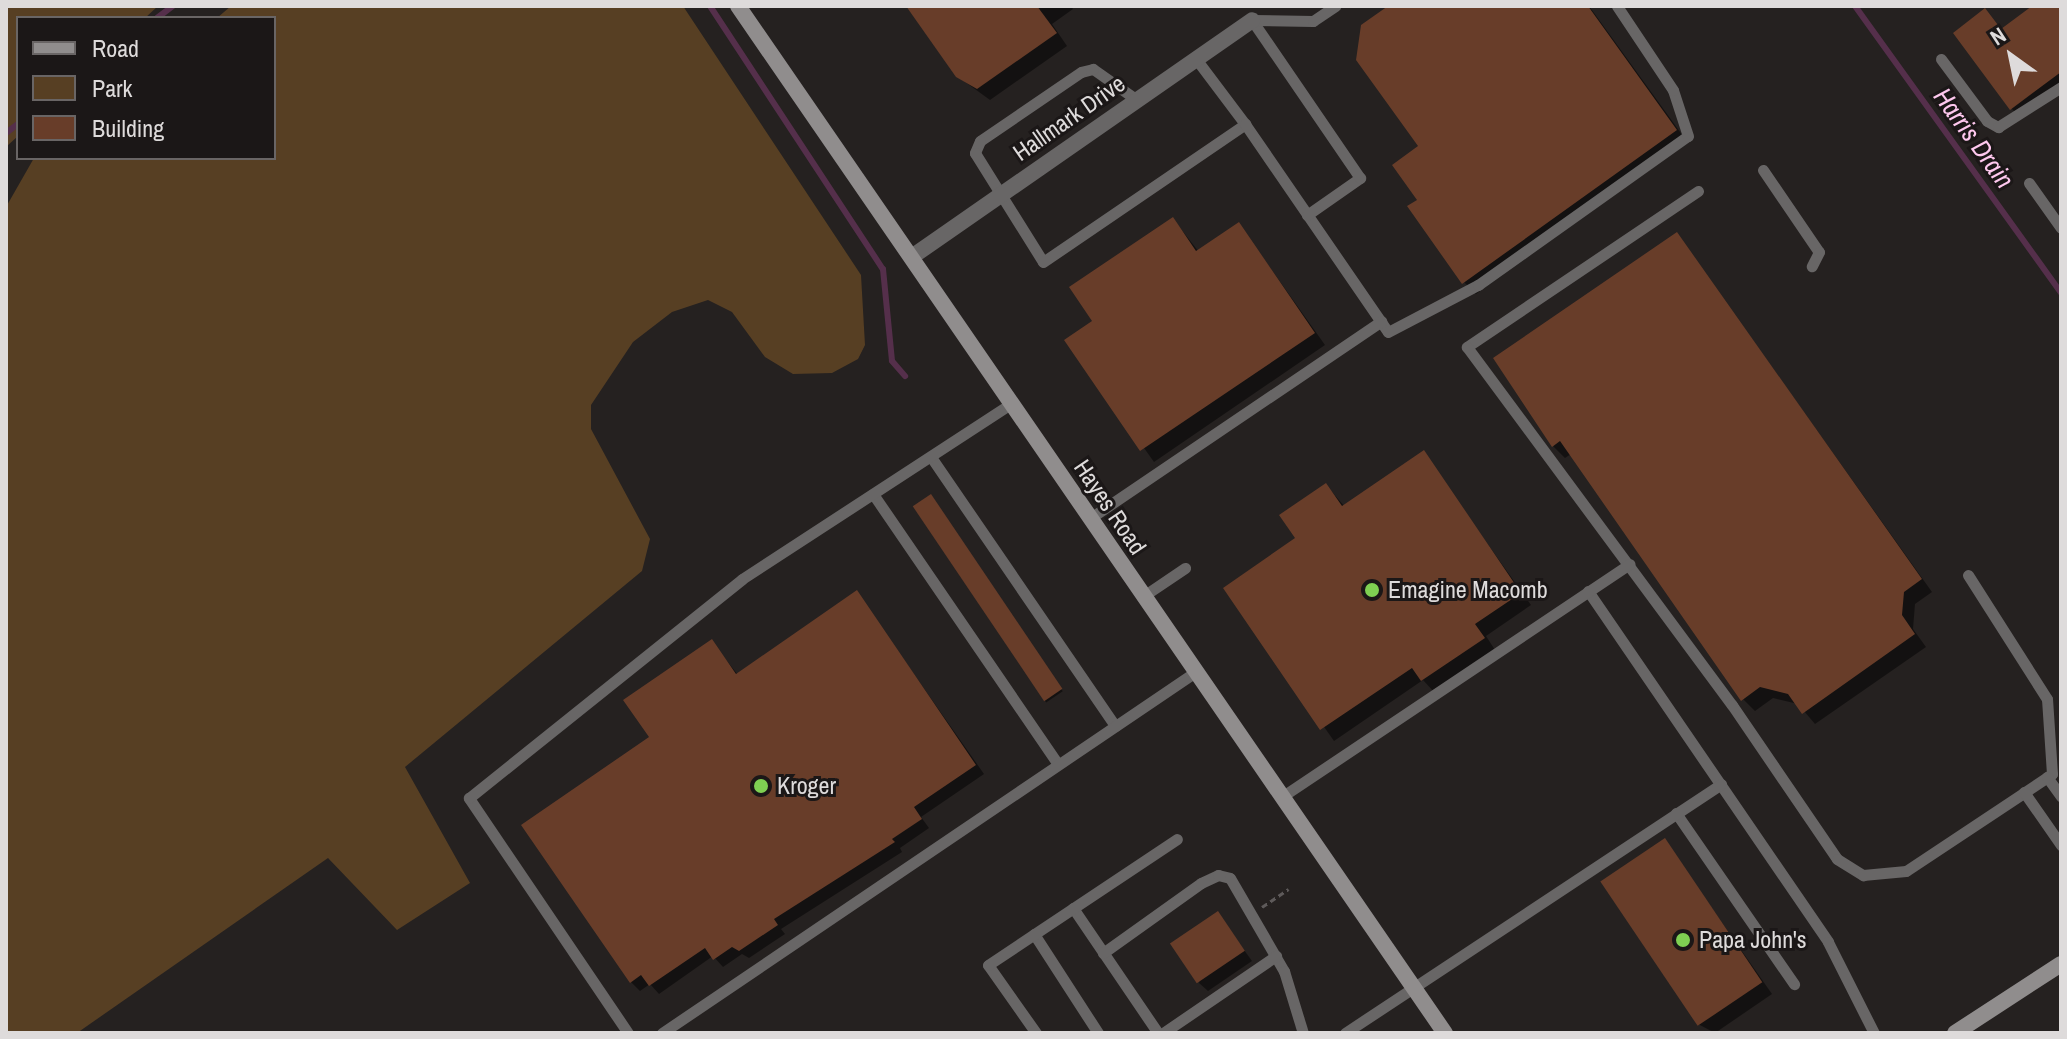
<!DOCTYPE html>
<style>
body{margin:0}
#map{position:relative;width:2067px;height:1039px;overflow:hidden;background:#252120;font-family:"Archivo Narrow",sans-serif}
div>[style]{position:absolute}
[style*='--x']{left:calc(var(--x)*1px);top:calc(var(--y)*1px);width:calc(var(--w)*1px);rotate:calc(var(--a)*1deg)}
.green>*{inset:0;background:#573f23}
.shadow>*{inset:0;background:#0007;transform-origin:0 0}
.stream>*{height:6px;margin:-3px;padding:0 3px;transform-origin:3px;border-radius:3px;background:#552f4b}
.building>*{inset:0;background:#683d29;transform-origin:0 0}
.path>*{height:3px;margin-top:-1.5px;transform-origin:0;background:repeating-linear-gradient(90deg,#5e5a5a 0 6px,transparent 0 10px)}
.lane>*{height:11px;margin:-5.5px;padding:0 5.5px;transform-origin:5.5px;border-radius:5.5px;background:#686666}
.street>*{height:16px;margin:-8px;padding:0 8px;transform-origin:8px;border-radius:8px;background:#686666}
.secondary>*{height:16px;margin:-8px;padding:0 8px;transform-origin:8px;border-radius:8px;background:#908d8d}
.dots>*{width:22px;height:22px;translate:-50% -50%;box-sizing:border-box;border:4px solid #1b1717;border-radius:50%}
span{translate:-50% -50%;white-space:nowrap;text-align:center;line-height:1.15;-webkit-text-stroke:6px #1b1717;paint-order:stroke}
.street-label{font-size:24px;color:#dedbdb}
.poi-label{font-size:24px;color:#dedbdb}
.left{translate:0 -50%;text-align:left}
.water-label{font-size:26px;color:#fec8ee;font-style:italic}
.frame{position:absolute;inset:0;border:8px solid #dedbdb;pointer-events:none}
.legend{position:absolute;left:16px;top:16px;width:260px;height:144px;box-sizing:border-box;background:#1b1717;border:2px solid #696565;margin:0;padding:10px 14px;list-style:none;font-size:24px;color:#dedbdb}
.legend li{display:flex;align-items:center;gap:16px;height:40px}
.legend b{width:40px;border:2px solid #696565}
.north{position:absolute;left:1971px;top:16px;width:80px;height:80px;-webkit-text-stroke:6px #1b1717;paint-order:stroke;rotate:327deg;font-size:22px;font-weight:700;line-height:32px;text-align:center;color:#dedbdb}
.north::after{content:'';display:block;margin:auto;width:28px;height:36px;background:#dedbdb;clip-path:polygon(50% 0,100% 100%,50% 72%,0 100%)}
</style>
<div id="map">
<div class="green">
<i style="clip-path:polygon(6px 6px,158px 6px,145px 18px,18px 18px,18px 136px,6px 147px)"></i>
<i style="clip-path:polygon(231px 6px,683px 6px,861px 275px,865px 345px,858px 359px,832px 373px,793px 374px,765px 357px,732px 312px,708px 300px,672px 312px,633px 342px,591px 405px,591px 429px,650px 539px,642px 571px,405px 767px,470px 883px,397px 930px,328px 858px,77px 1033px,6px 1033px,6px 207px,34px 158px,274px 158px,274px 18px,217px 18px)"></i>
</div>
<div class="shadow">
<i style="clip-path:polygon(909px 6px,1071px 6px,1073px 9px,1052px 24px,1067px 46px,990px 100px,957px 76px)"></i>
<i style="clip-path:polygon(1391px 6px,1589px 6px,1688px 143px,1476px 294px,1464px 282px,1420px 200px,1420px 147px)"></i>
<i style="clip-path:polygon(2035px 6px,2061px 6px,2061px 86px,2020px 117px,2011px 108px,2002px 31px)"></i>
<i style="clip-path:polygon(1173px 219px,1199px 252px,1239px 224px,1325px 345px,1154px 462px,1067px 340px,1095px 321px)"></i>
<i style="clip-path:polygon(1677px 234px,1932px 592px,1915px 604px,1913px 629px,1926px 647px,1815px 724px,1798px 704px,1773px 698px,1755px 711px,1743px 699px,1571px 454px,1565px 458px,1553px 446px)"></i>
<i style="clip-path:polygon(1423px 453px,1531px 605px,1486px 636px,1495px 650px,1434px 692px,1423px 680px,1334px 741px,1226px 588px,1298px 539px,1326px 485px,1345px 507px)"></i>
<i style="left:933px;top:499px;width:232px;height:20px;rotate:56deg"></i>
<i style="clip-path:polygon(857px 593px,984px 774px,921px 817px,929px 828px,900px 848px,902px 852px,781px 929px,785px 934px,749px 958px,742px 954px,723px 967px,713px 956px,659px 994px,650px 984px,640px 991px,631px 982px,651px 737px,712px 642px,738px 675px)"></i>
<i style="clip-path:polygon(1664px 840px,1772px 994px,1715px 1033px,1698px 1024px)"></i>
<i style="clip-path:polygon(1218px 914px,1252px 961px,1208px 991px,1199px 983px)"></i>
</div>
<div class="stream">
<i style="--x:710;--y:6;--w:315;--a:56.7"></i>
<i style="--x:883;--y:269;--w:92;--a:84.4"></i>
<i style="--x:892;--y:361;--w:20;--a:49"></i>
<i style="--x:1855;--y:6;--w:353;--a:54.3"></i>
<i style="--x:157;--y:18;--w:20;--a:-37"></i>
<i style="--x:6;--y:133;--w:15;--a:-37"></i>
</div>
<div class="building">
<i style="clip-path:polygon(906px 6px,1037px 6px,1057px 33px,977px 89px,956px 77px)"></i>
<i style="clip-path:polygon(1388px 6px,1588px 6px,1677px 130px,1462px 284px,1407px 206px,1417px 200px,1392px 165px,1418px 146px,1356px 60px,1361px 25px)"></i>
<i style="clip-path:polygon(2032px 6px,2061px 6px,2061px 72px,2010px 110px,1953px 33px,1985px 8px,2001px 29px)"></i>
<i style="clip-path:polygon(1173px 217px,1196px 251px,1239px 222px,1315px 333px,1140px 451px,1064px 340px,1092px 321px,1069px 287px)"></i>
<i style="clip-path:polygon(1677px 232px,1922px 579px,1904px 592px,1902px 615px,1915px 634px,1802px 714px,1788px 694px,1760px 687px,1741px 701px,1560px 441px,1552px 447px,1493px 358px)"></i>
<i style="clip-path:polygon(1424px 450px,1521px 593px,1475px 624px,1485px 638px,1421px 681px,1412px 668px,1320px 730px,1223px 588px,1295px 538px,1279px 515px,1326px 483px,1342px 506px)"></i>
<i style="left:931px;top:494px;width:235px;height:22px;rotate:56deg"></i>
<i style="clip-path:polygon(857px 590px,976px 765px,914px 807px,922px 819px,892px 839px,895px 842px,774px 919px,778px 925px,739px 951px,732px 947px,713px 960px,705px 948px,649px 986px,641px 975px,630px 983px,521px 825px,649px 737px,623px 700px,712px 639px,736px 674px)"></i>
<i style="left:1665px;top:838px;width:174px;height:78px;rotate:56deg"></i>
<i style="left:1218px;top:911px;width:48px;height:58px;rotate:56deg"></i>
</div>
<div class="path">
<i style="--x:1262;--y:907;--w:32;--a:-34"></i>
</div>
<div class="lane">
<i style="--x:1941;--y:59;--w:77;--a:53.4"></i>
<i style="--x:1987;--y:121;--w:13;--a:29"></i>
<i style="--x:1998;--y:127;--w:75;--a:-32.4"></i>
<i style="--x:1137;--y:100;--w:54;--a:-144.8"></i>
<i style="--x:1093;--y:69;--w:12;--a:166"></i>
<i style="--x:1081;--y:72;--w:122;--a:145.7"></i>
<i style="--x:980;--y:141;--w:13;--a:113"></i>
<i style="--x:975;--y:153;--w:128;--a:58"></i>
<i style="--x:1043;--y:262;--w:245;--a:-34.3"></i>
<i style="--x:1245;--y:124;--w:81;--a:-127"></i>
<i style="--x:1245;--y:124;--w:252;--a:55.5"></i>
<i style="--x:1388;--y:332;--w:102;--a:-27.6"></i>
<i style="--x:1478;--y:285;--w:257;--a:-35.4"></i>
<i style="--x:1688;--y:136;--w:48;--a:-108.1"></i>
<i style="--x:1673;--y:90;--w:101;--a:-123.7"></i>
<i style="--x:1763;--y:170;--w:99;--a:55.7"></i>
<i style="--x:1819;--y:252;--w:16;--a:117"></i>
<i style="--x:2029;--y:183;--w:55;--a:54.6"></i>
<i style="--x:1698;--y:191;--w:279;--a:146"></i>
<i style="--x:1467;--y:347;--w:445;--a:53.5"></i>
<i style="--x:1732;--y:705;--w:186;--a:55.7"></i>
<i style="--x:1837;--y:859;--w:31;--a:32"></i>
<i style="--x:1863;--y:875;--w:43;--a:-5.3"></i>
<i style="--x:1906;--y:871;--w:175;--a:-33.6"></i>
<i style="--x:2052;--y:774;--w:75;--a:-93.8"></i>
<i style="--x:2047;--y:699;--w:147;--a:-122.5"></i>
<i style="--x:1307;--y:215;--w:65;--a:-34.9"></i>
<i style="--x:1360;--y:178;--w:191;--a:-124.4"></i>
<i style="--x:1252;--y:20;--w:61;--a:0.9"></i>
<i style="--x:1313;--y:21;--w:27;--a:-34"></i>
<i style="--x:931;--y:457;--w:326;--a:55.6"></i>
<i style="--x:873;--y:494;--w:327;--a:55.6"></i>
<i style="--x:1089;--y:519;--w:353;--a:-34.1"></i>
<i style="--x:1588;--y:591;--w:425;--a:55.6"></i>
<i style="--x:1828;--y:942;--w:102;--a:63.2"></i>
<i style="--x:1142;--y:597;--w:52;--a:-34"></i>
<i style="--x:2047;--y:777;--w:24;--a:54"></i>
<i style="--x:2024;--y:792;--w:65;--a:55.1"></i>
<i style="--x:1283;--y:796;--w:417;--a:-33.8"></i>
<i style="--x:1676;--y:813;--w:208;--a:55.4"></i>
<i style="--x:1073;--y:908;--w:151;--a:55.8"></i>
<i style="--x:1034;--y:934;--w:118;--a:57.1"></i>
<i style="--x:1103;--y:953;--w:120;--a:-35.5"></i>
<i style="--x:1201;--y:883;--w:19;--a:-25"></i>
<i style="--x:1218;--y:875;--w:12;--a:14"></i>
<i style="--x:1230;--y:878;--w:108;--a:59.9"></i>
<i style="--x:1284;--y:971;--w:65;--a:73"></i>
<i style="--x:628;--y:1033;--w:284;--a:-124.1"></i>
<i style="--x:469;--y:798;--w:350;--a:-38.7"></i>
<i style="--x:742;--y:579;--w:322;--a:-33.1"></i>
<i style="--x:662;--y:1033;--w:642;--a:-34.09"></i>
<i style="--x:1036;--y:1033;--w:83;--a:-125.2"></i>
<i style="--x:988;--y:965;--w:227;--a:-33.7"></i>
<i style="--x:1163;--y:1033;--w:137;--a:-34.3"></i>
<i style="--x:1345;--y:1033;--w:451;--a:-33.5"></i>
</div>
<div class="street">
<i style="--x:913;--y:256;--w:413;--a:-34.8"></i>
</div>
<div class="secondary">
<i style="--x:738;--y:6;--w:1247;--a:55.46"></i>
<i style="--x:1955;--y:1033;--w:126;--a:-33.1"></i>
</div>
<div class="dots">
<i style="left:1372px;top:590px;background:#7fd052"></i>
<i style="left:761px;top:786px;background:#7fd052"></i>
<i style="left:1683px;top:940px;background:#7fd052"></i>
</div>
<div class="street-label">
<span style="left:1069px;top:118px;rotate:-35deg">Hallmark Drive</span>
<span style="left:1110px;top:507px;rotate:56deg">Hayes Road</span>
</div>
<div class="poi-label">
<span class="left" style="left:1388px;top:590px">Emagine Macomb</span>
<span class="left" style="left:777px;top:786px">Kroger</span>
<span class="left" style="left:1699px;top:940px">Papa John's</span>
</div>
<div class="water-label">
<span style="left:1974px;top:138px;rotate:54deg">Harris Drain</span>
</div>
<div class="frame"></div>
<ul class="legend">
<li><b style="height:10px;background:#908d8d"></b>Road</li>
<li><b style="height:22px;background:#573f23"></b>Park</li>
<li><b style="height:22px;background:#683d29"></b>Building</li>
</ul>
<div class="north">N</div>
</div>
